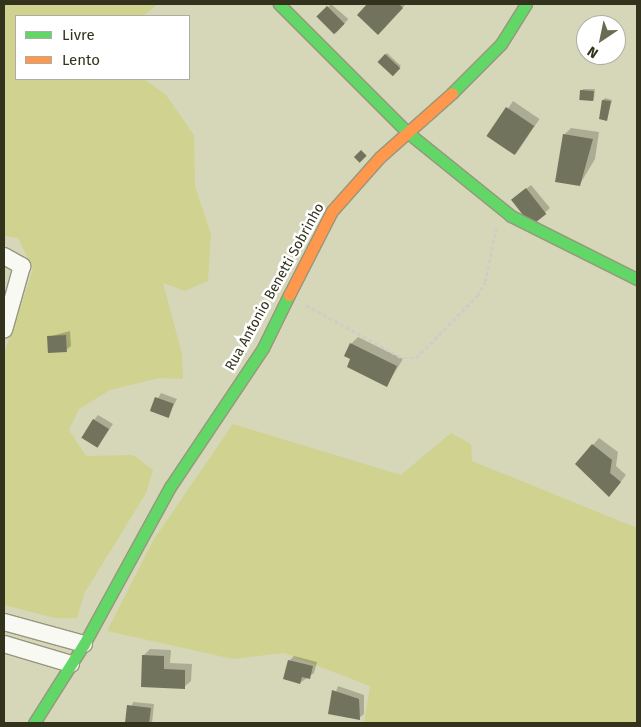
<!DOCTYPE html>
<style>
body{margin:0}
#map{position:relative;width:641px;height:727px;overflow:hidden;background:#d6d7b8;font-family:"Fira Sans",sans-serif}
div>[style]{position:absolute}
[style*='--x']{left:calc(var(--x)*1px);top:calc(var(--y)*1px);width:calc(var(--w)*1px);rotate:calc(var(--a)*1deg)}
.green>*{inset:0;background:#d0d28f}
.shadow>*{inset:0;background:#0003;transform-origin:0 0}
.building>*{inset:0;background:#72735c;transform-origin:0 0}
.path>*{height:2.5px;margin-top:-1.25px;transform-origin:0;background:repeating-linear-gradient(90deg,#cecec4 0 4px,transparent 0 6.5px)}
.roads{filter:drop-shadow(1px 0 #96977e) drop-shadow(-1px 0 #96977e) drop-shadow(0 1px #96977e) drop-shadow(0 -1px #96977e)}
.street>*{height:16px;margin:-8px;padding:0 8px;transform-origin:8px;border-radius:8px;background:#f9f9f4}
.fast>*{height:11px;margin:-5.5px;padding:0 5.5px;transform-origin:5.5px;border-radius:5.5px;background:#63d668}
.slow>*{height:11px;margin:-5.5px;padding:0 5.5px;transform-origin:5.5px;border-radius:5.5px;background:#ff974d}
span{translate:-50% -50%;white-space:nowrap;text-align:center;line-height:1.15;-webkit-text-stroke:5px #fff;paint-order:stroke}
.street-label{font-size:14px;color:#33331d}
.frame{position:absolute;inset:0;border:5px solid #33331d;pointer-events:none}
.legend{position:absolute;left:15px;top:15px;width:175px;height:65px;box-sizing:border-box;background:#fff;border:1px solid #adada5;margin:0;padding:6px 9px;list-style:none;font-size:15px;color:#33331d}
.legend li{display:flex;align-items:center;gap:10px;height:25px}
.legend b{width:25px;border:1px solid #adada5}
.north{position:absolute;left:576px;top:15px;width:50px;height:50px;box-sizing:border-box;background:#fff;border:1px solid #adada5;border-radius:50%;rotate:214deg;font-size:14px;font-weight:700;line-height:20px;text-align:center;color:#33331d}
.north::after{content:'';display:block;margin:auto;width:18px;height:22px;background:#6c6c53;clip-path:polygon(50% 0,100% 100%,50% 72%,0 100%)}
</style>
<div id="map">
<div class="green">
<i style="clip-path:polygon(4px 4px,158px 4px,143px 16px,16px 16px,16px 79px,144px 79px,166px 95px,194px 135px,195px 186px,211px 234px,208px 281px,185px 291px,163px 283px,182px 354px,183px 379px,159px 378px,110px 390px,79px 409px,69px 430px,86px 456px,133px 455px,153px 470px,146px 493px,84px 594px,77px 618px,55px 618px,4px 605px,4px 354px,33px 269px,18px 238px,4px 236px)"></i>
<i style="clip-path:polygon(233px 424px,401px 475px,451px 433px,471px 444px,472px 461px,637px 528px,637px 723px,364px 723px,370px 686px,284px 653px,233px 659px,107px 631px,154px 539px)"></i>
</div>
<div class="shadow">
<i style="left:331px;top:4px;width:23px;height:18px;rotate:41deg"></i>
<i style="clip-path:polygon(369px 4px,406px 4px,378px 33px,358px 15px)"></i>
<i style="left:387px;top:53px;width:19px;height:12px;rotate:43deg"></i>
<i style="clip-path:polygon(595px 89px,594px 99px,581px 91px,583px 89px)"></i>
<i style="clip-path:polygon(605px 98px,612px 100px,607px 120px,603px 100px)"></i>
<i style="left:513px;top:101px;width:32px;height:42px;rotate:34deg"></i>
<i style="clip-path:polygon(571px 128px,599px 132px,595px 159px,580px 184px,564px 135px)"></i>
<i style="clip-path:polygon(531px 185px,550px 208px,532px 224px,517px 196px)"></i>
<i style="clip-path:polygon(70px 331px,71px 346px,66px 350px,48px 337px)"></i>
<i style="clip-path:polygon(358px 337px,403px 359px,387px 385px,352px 359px,351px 344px)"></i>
<i style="clip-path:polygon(161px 393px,177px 399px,167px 417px,151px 411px)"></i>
<i style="clip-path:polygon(98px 415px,113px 424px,98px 446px,94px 420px)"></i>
<i style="clip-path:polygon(599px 438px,618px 452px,616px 466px,626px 475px,615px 489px,577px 464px)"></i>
<i style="clip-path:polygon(150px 649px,171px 650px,170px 663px,192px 664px,191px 681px,184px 687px,143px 656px)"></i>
<i style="clip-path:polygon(294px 656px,317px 662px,314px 673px,300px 683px,290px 660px)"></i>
<i style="clip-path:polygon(338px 686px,364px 695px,364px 714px,359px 718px,329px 713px)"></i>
<i style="clip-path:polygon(133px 702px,154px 704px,152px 723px,126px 723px)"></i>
</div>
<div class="building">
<i style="clip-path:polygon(367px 4px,399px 4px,403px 8px,378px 35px,357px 15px)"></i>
<i style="left:327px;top:6px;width:25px;height:15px;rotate:45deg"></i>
<i style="left:385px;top:54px;width:21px;height:11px;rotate:43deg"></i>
<i style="left:580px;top:90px;width:14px;height:10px;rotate:4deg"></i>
<i style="clip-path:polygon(602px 100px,611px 101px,607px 121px,599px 119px)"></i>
<i style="left:506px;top:107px;width:34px;height:35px;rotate:34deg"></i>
<i style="clip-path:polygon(563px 134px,593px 139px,580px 186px,555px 182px)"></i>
<i style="left:361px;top:150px;width:8px;height:10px;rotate:45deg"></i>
<i style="left:526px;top:188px;width:33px;height:19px;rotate:52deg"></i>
<i style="left:66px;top:335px;width:17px;height:19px;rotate:87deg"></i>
<i style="clip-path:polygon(350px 343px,397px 366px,387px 387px,347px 367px,350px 359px,344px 356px)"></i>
<i style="left:155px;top:397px;width:20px;height:15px;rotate:20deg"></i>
<i style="left:93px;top:419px;width:19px;height:22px;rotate:32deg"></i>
<i style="clip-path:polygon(592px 444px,612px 460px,610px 473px,621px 482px,609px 497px,575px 464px)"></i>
<i style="clip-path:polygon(142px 655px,164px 656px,164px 669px,185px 670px,185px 689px,141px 687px)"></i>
<i style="clip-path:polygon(288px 660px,313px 666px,310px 679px,302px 677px,300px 684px,283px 679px)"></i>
<i style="clip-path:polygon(332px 690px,359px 699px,360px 720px,328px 714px)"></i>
<i style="clip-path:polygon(127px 705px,151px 708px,149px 723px,125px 723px)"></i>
</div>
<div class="path">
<i style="--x:306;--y:305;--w:111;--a:28.7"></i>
<i style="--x:403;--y:358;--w:13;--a:0"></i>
<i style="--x:416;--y:358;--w:87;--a:-45.5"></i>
<i style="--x:477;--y:296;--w:16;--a:-60"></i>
<i style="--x:485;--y:282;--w:55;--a:-78.5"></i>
</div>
<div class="roads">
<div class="street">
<i style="--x:4;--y:256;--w:21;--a:29"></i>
<i style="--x:22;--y:266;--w:66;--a:105.7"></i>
<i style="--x:4;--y:622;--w:83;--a:15.4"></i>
<i style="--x:4;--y:644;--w:70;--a:16.6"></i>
</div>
<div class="fast">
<i style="--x:279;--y:4;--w:181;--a:45"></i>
<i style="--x:407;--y:132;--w:134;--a:38.9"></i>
<i style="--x:511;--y:216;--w:141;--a:26.6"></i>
<i style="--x:452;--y:93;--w:69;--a:-45"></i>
<i style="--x:501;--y:44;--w:47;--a:-58"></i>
<i style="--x:34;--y:723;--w:93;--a:-57.7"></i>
<i style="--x:84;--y:644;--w:179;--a:-61.3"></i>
<i style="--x:170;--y:487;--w:167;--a:-56.2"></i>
<i style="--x:263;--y:348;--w:59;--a:-63.9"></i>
</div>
<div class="slow">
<i style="--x:289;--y:295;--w:94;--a:-62.9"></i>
<i style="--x:332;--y:211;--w:72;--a:-48.4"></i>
<i style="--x:380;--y:157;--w:96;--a:-41.6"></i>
</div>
</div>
<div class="street-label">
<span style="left:275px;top:287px;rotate:-61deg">Rua Antonio Benetti Sobrinho</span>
</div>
<div class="frame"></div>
<ul class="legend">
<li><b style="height:6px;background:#63d668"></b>Livre</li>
<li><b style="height:6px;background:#ff974d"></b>Lento</li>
</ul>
<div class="north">N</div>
</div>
